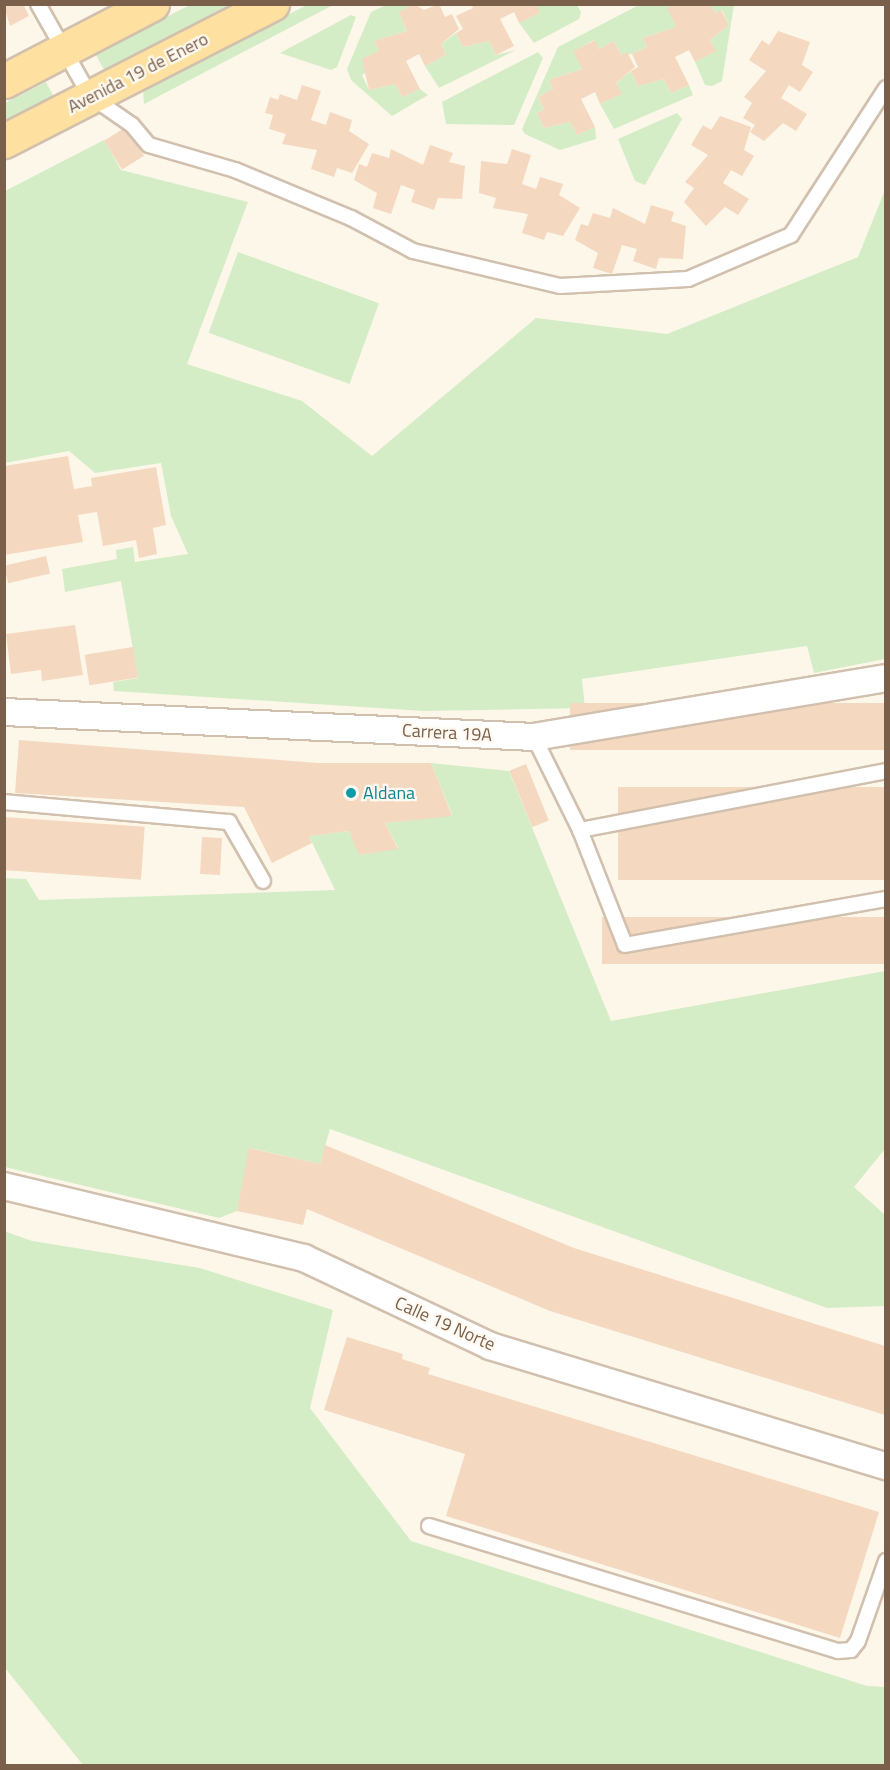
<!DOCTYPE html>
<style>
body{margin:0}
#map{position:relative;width:890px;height:1770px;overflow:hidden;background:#fdf7ea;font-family:"Titillium Web",sans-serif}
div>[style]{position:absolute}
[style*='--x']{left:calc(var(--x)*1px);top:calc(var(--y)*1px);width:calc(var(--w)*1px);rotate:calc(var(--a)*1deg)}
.green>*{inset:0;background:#d4edc6;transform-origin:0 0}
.building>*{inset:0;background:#f4d8c0;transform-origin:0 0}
.roads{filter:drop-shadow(2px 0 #d1c0ae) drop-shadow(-2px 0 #d1c0ae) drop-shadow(0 2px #d1c0ae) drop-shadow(0 -2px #d1c0ae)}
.service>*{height:14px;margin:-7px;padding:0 7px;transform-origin:7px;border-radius:7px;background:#fff}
.minor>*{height:26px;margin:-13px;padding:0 13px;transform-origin:13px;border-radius:13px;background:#fff}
.primary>*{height:33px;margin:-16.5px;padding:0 16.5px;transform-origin:16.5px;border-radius:16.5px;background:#fee1a0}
.dots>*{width:16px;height:16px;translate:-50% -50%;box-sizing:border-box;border:3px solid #fffaf1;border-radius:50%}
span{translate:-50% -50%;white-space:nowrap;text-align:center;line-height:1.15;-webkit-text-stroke:4.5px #fffaf1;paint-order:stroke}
.street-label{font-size:18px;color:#7a5f4b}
.culture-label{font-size:18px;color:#0d838f}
.left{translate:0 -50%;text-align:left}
.frame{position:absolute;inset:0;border:6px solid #7a5f4b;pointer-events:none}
</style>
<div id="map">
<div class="green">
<i style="clip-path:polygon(190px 5px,233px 5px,104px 70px,95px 53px)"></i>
<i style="clip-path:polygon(307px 5px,333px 5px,144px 104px,143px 89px)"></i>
<i style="clip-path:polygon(386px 5px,414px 5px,399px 12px,407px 31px,374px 41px,379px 51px,363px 59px,369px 71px,362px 75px,369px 90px,395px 84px,402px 97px,420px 89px,428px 95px,392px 116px,351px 80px,347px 69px,371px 12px)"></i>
<i style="clip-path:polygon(536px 5px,577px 5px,581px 12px,579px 19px,534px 43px,519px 23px,540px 13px)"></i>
<i style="clip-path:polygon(639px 5px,675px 5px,676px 27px,643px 38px,647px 47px,632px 54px,621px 55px,614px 41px,599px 49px,594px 40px,574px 51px,582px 69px,549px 80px,553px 89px,538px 97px,544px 109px,537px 113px,544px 128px,570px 122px,577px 135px,595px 127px,596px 139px,560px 150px,525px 134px,522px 129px,558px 47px)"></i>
<i style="clip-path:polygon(710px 5px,734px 5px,722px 81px,712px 86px,705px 85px,695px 62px,715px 51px,710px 40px,729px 25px,722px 10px,715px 13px)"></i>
<i style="clip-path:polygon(351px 15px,356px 17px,337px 67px,331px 70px,280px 53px)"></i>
<i style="clip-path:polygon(456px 33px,463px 47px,489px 41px,496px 55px,516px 50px,439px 88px,425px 66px,446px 55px,441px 44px)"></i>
<i style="clip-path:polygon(538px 52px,543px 58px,514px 125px,446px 124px,442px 102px)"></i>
<i style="clip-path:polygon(631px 71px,638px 86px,664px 79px,671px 93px,689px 85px,693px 95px,614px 129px,600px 104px,621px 94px,616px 83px)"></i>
<i style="clip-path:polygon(46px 82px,55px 99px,5px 125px,5px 103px)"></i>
<i style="clip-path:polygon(677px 113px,682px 119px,645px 185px,635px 181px,618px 139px)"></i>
<i style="clip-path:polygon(104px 140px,121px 170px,248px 202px,187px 364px,302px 401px,372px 456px,536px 318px,667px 334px,858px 257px,885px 190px,885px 659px,814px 673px,807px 646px,582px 679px,585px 708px,424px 711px,114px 691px,113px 682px,138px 678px,121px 581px,65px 592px,62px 569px,117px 559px,116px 550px,133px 547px,135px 562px,188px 554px,171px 516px,161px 463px,95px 473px,69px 451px,5px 463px,5px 191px)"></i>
<i style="left:238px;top:252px;width:150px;height:86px;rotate:20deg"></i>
<i style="clip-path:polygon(431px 763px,509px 771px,611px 1021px,885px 971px,885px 1149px,854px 1187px,885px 1215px,885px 1306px,827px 1308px,330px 1129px,320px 1164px,250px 1148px,237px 1211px,219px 1218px,5px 1167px,4px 878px,26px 879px,39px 900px,335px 890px,309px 836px,349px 831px,360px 855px,398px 848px,385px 823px,452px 815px)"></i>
<i style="clip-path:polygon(4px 1231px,32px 1241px,200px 1268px,333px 1310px,310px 1408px,411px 1541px,867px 1686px,885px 1687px,885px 1765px,83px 1765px,5px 1668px)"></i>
</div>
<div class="building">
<i style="clip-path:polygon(23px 4px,29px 16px,10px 26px,4px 6px)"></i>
<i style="clip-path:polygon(414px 4px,424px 10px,439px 4px,445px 17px,452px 14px,459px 29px,441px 44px,446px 55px,425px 66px,419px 54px,406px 61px,420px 89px,402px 97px,395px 84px,369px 90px,362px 59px,379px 51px,374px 41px,407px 31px,399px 12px)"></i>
<i style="clip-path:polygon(471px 4px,536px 4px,540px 13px,519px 23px,514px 12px,500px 19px,514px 46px,496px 55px,489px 41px,463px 47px,456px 33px,463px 29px,456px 16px,473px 8px)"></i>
<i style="clip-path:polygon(675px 4px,710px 4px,715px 13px,721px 10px,729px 25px,710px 40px,716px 51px,695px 62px,689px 50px,675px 57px,689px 85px,671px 93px,664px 79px,638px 86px,631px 71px,638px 67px,632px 54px,647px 47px,643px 38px,676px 27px,667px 8px)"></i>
<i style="clip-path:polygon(778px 31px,810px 42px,802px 65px,813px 72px,800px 92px,789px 85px,781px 98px,807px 114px,796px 131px,783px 123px,764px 141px,750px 132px,755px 125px,743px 118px,752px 103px,744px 97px,766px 71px,749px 60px,762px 40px,769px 45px)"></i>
<i style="clip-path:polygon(595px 40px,599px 49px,614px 41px,621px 55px,627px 52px,635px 67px,616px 83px,622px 94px,600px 104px,595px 92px,581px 99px,595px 127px,577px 135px,570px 122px,544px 128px,537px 113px,544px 109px,538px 97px,553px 89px,549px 80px,582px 69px,573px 51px)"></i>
<i style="clip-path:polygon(302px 85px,321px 91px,311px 120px,326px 125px,330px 112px,352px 120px,349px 131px,369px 144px,352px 173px,337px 168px,334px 177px,311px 169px,317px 150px,282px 144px,286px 134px,269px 129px,273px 115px,265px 113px,270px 97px,278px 100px,280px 94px,297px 100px)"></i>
<i style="clip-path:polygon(720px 116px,751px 127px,744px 150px,754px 156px,742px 176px,731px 170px,723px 183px,749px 199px,738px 215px,725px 207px,706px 226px,684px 202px,694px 188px,685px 182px,708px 155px,691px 145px,703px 125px,711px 130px)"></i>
<i style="left:126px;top:127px;width:34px;height:26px;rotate:58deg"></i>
<i style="clip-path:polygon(430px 145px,453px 153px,449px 162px,465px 166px,462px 199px,438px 198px,434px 210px,411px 202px,415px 190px,401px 185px,391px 214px,373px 208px,377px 193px,354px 180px,359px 164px,367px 167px,372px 153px,389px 158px,391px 149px,423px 165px)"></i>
<i style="clip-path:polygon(512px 149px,531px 155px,522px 184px,536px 189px,540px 177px,563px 184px,559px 195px,580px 208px,563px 236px,547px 232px,544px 240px,522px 233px,528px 214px,493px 208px,496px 198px,479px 193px,481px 161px,507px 164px)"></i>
<i style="clip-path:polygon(651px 205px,674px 212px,671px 221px,686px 226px,683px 259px,659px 258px,656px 269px,633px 261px,637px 249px,622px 245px,612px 274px,593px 268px,598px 253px,575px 240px,581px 224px,588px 226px,593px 213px,610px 218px,613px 208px,645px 224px)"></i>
<i style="clip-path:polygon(68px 456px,74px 489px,92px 486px,91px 478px,156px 467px,166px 525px,153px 528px,157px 554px,139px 558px,136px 540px,103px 546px,97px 512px,78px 515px,83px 542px,4px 555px,4px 466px)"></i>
<i style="left:46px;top:556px;width:18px;height:43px;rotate:77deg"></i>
<i style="clip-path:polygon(75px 625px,83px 675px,42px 681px,41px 670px,11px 674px,6px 634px)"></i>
<i style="left:133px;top:647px;width:31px;height:49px;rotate:81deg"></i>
<i style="left:885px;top:703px;width:47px;height:315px;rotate:90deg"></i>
<i style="clip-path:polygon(19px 740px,318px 763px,431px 763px,452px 816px,385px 823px,398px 849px,359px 855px,349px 831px,309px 836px,312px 843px,272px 863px,244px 807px,15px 793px)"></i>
<i style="left:526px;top:764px;width:61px;height:18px;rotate:68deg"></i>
<i style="left:885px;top:787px;width:93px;height:267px;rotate:90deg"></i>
<i style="left:4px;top:817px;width:141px;height:53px;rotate:4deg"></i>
<i style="left:202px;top:837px;width:20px;height:37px;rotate:3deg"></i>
<i style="left:885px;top:917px;width:47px;height:283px;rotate:90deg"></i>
<i style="clip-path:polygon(325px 1145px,574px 1248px,885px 1346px,885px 1415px,550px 1311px,307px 1209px,303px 1225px,237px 1211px,249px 1148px,320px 1164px)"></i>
<i style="clip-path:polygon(347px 1337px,403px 1354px,402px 1359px,430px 1368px,428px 1374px,879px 1512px,840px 1638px,446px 1516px,465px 1454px,324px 1410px)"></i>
</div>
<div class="roads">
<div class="service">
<i style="--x:38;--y:4;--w:106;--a:60.5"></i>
<i style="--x:90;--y:96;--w:51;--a:34.6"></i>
<i style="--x:132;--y:125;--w:26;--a:50"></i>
<i style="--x:149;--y:145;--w:90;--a:16.2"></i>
<i style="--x:235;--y:170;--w:126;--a:22.5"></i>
<i style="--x:351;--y:218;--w:70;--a:28"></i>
<i style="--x:413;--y:251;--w:151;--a:13.4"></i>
<i style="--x:560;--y:286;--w:128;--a:-3.1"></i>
<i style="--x:688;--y:279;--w:112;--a:-23.1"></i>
<i style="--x:791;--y:235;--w:175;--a:-57.1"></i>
<i style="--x:534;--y:737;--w:104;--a:63.7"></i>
<i style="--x:580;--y:830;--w:123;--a:68.6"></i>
<i style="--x:625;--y:945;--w:265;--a:-10"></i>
<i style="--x:4;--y:802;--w:226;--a:5.1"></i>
<i style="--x:229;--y:822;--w:68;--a:60"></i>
<i style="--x:580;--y:830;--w:312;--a:-10.9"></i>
<i style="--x:429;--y:1526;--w:428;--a:17"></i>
<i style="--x:838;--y:1651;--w:13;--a:-4"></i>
<i style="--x:851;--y:1650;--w:11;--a:-52"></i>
<i style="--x:858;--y:1641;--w:85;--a:-70.7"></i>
</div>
<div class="minor">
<i style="--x:4;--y:712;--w:531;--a:2.7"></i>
<i style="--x:534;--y:737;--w:357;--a:-9.5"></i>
<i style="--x:4;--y:1186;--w:309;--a:13.5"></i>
<i style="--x:304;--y:1258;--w:206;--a:25.3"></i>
<i style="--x:490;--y:1346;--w:414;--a:16.9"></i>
</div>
<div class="primary">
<i style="--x:4;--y:81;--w:167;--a:-27.5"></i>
<i style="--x:4;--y:141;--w:301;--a:-27.1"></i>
</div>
</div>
<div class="dots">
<i style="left:351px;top:793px;background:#0f9aa8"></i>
</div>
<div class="street-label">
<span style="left:138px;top:73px;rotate:-27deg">Avenida 19 de Enero</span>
<span style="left:447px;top:733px;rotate:3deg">Carrera 19A</span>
<span style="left:445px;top:1324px;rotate:24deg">Calle 19 Norte</span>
</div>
<div class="culture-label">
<span class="left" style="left:363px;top:793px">Aldana</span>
</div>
<div class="frame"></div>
</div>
